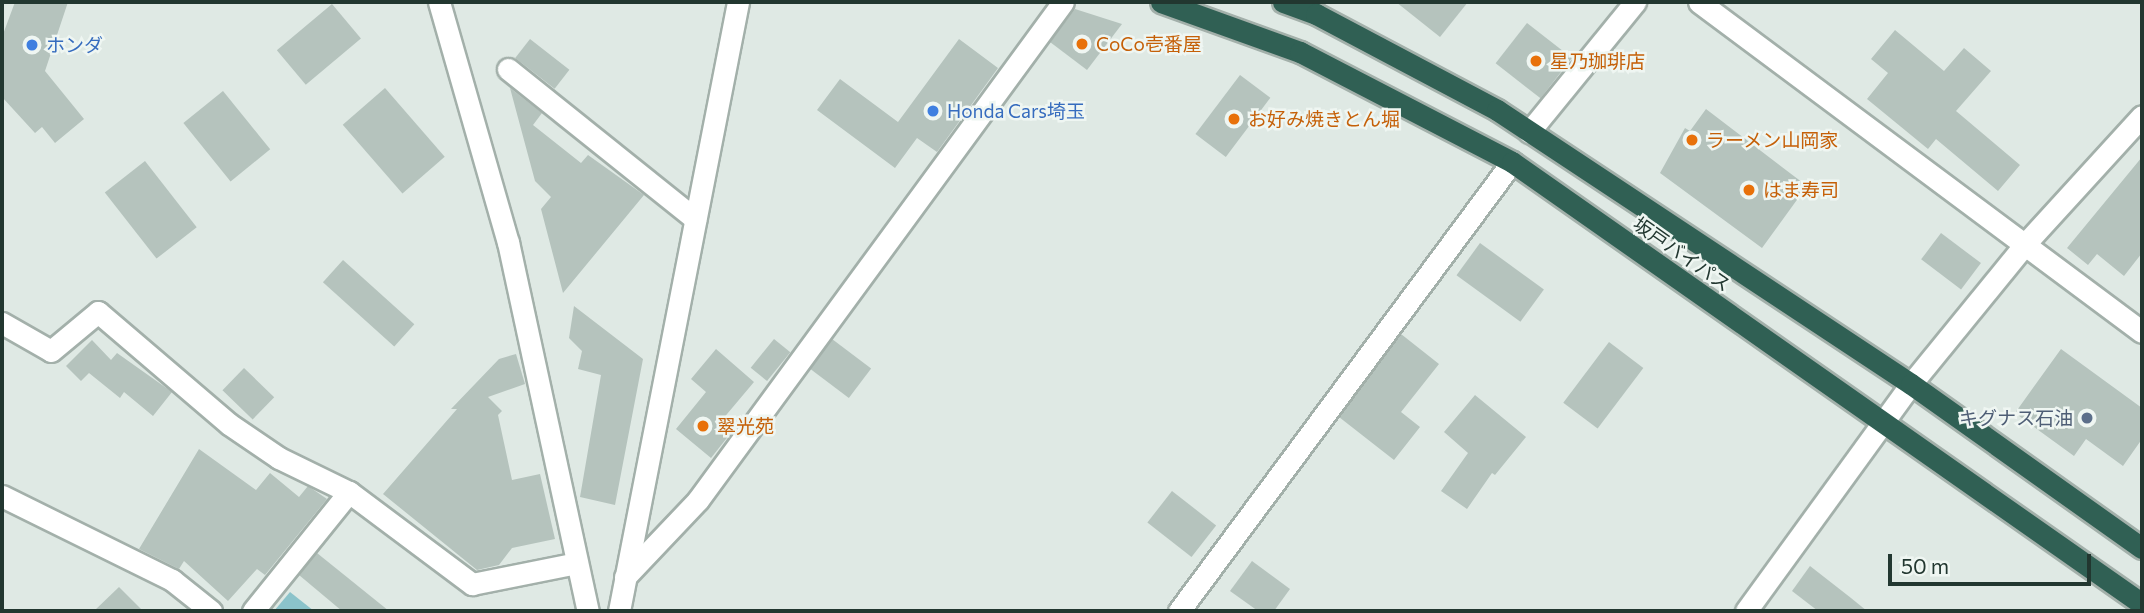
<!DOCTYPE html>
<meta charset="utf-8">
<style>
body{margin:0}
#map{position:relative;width:2144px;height:613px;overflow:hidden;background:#dfe9e4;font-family:Commissioner,"Noto Sans JP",sans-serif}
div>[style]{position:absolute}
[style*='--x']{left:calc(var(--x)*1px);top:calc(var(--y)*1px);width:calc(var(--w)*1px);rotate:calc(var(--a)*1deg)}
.water>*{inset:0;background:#8bc3ca}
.building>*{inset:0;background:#b5c3bd;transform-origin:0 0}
.roads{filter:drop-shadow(2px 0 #a3b0aa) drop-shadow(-2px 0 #a3b0aa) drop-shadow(0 2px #a3b0aa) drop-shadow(0 -2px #a3b0aa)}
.street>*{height:21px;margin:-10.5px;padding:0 10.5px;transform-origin:10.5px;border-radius:10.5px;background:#fff}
.secondary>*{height:21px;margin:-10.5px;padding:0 10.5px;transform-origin:10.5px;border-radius:10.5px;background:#fff}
.highway>*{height:21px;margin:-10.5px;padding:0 10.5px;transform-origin:10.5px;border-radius:10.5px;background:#306054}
.dots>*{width:19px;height:19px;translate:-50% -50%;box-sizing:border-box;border:4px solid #eff6f2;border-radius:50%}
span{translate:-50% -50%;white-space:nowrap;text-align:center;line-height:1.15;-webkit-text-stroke:5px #eff6f2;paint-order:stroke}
.food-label{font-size:19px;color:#c56008}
.left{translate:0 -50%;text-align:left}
.shop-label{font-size:19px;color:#366cbe}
.street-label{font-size:19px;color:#223730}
.service-label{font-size:19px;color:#4e5e75}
.right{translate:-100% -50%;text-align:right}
.frame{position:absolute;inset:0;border:4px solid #223730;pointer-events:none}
.scale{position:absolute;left:1888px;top:554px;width:203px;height:32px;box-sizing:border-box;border:4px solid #223730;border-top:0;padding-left:9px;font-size:21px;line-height:24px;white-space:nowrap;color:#223730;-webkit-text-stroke:5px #eff6f2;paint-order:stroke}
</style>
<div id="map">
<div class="water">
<i style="clip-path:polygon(290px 592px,314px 611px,274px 611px)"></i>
</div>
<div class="building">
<i style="clip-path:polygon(15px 2px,68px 2px,45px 71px,84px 119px,55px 143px,42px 127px,35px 133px,2px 97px,2px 37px)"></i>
<i style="clip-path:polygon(1396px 2px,1468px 2px,1440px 37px)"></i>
<i style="left:332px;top:4px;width:45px;height:72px;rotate:50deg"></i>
<i style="clip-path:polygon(1075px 9px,1122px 24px,1087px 70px,1050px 42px)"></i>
<i style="left:1527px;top:23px;width:57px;height:51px;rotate:38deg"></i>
<i style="clip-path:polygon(1895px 30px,1944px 71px,1964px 48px,1991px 71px,1956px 111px,2020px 165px,1998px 191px,1936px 139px,1928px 149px,1867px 99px,1888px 73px,1871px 59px)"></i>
<i style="left:530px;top:39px;width:50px;height:24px;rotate:38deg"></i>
<i style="clip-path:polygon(959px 39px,998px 68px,937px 152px,917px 138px,895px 168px,817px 110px,840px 79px,898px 122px)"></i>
<i style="left:1240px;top:75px;width:38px;height:74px;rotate:37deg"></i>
<i style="left:385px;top:88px;width:91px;height:56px;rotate:49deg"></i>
<i style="clip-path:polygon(510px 88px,542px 113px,533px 125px,581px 163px,588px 155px,644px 195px,563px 293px,541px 209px,551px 197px,535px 181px)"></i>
<i style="left:223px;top:91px;width:75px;height:51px;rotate:51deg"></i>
<i style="clip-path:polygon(1706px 109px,1807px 186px,1762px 248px,1660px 173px,1685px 128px,1690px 131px)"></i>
<i style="clip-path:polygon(2142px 157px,2142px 253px,2124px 276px,2097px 254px,2088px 265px,2067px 248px)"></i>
<i style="left:145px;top:161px;width:84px;height:51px;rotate:52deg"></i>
<i style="left:1941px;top:233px;width:50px;height:33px;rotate:37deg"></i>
<i style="left:1480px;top:243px;width:79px;height:40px;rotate:36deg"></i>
<i style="left:343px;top:260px;width:96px;height:30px;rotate:42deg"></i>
<i style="clip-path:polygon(574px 306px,643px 359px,615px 505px,580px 497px,601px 375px,578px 369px,582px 351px,569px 338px)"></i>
<i style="clip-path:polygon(1401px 334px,1439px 364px,1401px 412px,1420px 427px,1394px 460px,1339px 417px)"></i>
<i style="left:774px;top:339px;width:21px;height:37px;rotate:39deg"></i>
<i style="left:832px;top:339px;width:49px;height:37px;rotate:37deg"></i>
<i style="clip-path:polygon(92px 340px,111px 360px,117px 353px,172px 392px,153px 416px,124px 392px,120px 398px,89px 373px,81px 381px,66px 366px)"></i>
<i style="left:1609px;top:342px;width:43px;height:76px;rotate:37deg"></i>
<i style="clip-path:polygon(716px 349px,754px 382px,722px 420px,734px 429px,711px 458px,676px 429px,706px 392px,691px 379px)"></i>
<i style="clip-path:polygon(2061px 349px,2142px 408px,2142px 439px,2123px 466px,2086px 439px,2074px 456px,2015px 413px)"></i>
<i style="clip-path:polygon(516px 354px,525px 384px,488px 397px,502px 411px,498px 415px,512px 480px,540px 474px,555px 539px,512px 548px,499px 565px,477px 570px,383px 494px,457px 409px,451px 409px,499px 359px)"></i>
<i style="left:244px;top:368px;width:42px;height:31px;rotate:44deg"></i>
<i style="clip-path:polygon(1475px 395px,1526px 437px,1495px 475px,1492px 473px,1467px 509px,1441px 491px,1468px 453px,1444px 432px)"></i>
<i style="clip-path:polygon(199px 449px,256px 490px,270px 473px,299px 497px,308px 486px,327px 499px,265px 575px,257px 569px,228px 601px,184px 561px,179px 569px,139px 549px)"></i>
<i style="left:1172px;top:491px;width:56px;height:40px;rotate:38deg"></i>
<i style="clip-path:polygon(317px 553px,389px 611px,342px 611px,299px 575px)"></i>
<i style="clip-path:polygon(1252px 561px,1290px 589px,1274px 611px,1258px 611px,1230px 591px)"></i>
<i style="clip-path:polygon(1810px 566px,1851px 598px,1867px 611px,1818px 611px,1792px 591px)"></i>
<i style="clip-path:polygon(119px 587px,143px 611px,94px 611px)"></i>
</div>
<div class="roads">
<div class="street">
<i style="--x:439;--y:2;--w:250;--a:74"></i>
<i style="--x:508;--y:242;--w:378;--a:77.8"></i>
<i style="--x:508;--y:69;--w:240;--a:38.7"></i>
<i style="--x:1529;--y:132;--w:168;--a:-50.8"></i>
<i style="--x:2;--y:323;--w:56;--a:29.7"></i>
<i style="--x:51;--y:351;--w:61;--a:-39.7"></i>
<i style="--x:98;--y:312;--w:172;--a:40.5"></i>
<i style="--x:229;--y:424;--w:60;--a:34.2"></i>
<i style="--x:279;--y:458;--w:78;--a:25.9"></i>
<i style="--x:349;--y:492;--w:154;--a:36.8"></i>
<i style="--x:472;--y:584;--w:107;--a:-11.3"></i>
<i style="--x:2;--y:496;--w:190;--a:26.3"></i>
<i style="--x:172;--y:580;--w:50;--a:38.5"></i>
<i style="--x:625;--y:577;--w:106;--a:-46.5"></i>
<i style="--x:698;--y:500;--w:617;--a:-53.76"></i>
<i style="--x:253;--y:611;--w:153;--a:-51.1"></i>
<i style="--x:1179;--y:611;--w:559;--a:-53.44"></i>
<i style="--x:1746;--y:611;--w:281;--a:-54"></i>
<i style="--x:1911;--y:384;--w:181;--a:-50.8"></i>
<i style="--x:2025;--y:244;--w:173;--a:-47.6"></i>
</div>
<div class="secondary">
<i style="--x:1699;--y:2;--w:552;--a:36.68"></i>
<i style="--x:619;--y:611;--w:621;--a:-78.94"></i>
</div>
<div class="highway">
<i style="--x:1161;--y:2;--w:148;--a:19.8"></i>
<i style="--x:1300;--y:52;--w:239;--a:27.4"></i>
<i style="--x:1512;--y:162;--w:770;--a:35.05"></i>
<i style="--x:1283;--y:2;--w:35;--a:20"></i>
<i style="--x:1316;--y:14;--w:205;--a:27.9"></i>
<i style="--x:1497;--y:110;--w:496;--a:33.5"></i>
<i style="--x:1911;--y:384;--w:283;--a:35.4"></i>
</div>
</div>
<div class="dots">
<i style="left:1082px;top:44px;background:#e8710a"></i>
<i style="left:32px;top:45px;background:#3f7fe0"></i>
<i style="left:1536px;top:61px;background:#e8710a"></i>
<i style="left:933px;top:111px;background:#3f7fe0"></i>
<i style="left:1234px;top:119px;background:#e8710a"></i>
<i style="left:1692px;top:140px;background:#e8710a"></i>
<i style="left:1749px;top:190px;background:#e8710a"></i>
<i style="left:2087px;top:418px;background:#5c6f8a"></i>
<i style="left:703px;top:426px;background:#e8710a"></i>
</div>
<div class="food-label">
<span class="left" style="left:1096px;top:44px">CoCo壱番屋</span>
<span class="left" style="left:1550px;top:61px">星乃珈琲店</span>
<span class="left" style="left:1248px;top:119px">お好み焼きとん堀</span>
<span class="left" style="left:1706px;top:140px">ラーメン山岡家</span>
<span class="left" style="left:1763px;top:190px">はま寿司</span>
<span class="left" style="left:717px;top:426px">翠光苑</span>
</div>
<div class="shop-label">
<span class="left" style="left:46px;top:45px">ホンダ</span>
<span class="left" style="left:947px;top:111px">Honda Cars埼玉</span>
</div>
<div class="street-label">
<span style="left:1682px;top:254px;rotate:35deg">坂戸バイパス</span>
</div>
<div class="service-label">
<span class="right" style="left:2073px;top:418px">キグナス石油</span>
</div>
<div class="frame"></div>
<div class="scale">50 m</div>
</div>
